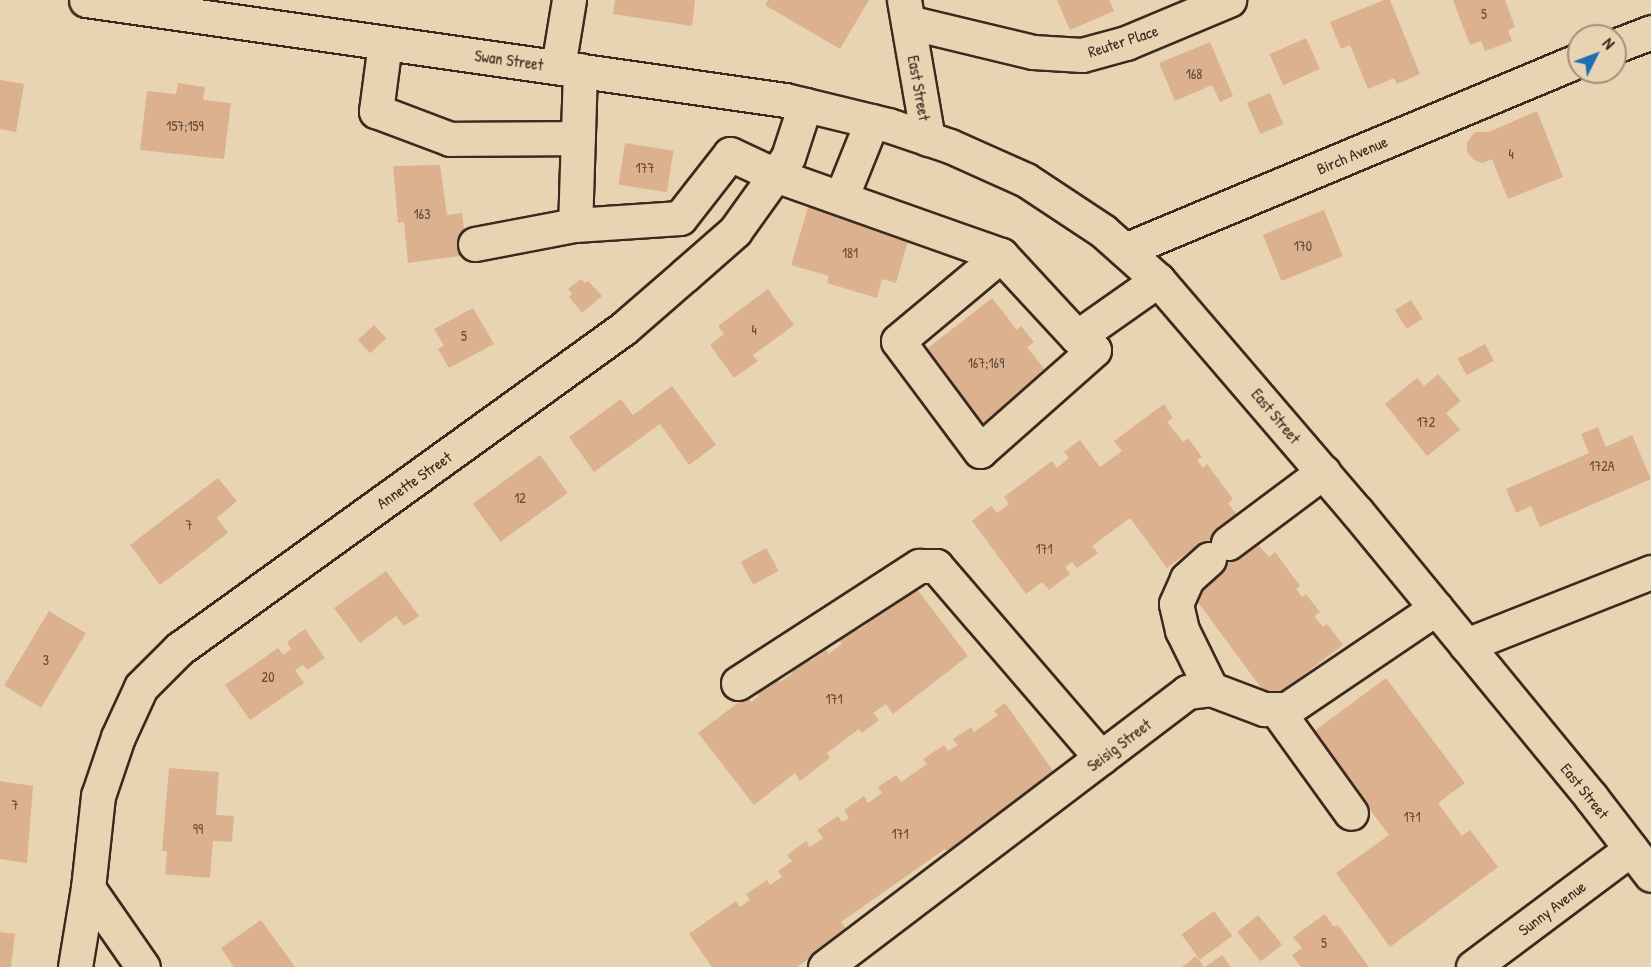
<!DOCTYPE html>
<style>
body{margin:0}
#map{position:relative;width:1651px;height:967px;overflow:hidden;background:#e8d4b2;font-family:"Patrick Hand",sans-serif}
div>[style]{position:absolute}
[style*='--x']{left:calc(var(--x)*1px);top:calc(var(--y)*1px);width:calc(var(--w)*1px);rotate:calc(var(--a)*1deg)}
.building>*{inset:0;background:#dcb18f;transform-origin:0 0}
.roads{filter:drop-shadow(2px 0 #3b2a1e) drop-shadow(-2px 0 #3b2a1e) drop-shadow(0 2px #3b2a1e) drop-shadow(0 -2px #3b2a1e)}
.minor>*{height:33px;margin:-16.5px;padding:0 16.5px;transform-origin:16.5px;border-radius:16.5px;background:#e8d4b2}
.major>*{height:33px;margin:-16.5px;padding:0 16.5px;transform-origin:16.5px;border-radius:16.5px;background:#e8d4b2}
span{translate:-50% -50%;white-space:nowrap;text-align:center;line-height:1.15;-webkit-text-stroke:4.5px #e8d4b2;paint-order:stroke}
.number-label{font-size:14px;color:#634c3a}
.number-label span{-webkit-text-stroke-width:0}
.street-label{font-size:16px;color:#3b2a1e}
.north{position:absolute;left:1567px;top:24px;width:60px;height:60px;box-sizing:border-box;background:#e8d4b2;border:2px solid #a39077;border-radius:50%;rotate:48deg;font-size:16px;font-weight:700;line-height:24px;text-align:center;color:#3b2a1e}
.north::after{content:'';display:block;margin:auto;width:21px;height:27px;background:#1f6fb2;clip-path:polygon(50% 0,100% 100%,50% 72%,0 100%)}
</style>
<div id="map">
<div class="building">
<i style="clip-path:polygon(615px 0,695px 0,692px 26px,613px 14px)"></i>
<i style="clip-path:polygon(768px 0,869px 0,840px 49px,765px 5px)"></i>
<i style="clip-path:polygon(1057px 0,1109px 0,1114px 11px,1070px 30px)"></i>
<i style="clip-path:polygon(1384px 0,1390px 0,1420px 74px,1397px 84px,1394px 78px,1368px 89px,1350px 45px,1341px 49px,1330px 22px)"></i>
<i style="clip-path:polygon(1453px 0,1505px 0,1515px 27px,1508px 30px,1512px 41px,1485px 51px,1481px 41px,1470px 45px)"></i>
<i style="left:1306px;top:38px;width:34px;height:40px;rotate:66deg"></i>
<i style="clip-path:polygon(1210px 42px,1233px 96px,1220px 102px,1212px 85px,1175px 101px,1159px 63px)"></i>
<i style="clip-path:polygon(0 80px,24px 84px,16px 132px,0 129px)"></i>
<i style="clip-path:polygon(178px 83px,205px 87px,203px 100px,231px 103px,224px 159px,140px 150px,147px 91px,176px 94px)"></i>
<i style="left:1270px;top:93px;width:34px;height:25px;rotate:67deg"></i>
<i style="clip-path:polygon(1537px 111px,1563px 177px,1508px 199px,1492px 159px,1482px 163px,1474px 160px,1467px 152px,1467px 142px,1475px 132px,1489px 132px)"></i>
<i style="left:625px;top:143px;width:49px;height:42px;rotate:9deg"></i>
<i style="clip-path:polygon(440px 165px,447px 215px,462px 213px,467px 255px,408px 263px,404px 222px,398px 223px,393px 166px)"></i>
<i style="clip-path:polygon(809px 204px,888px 227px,886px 234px,908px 241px,896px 283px,882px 279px,877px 298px,827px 283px,829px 276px,791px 265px)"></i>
<i style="left:1324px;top:210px;width:50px;height:66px;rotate:68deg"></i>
<i style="clip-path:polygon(581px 279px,585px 283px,588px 281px,602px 296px,582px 313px,569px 297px,572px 294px,568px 289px)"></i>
<i style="clip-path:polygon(768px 289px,794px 325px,753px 355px,758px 361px,734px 378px,710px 345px,724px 334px,718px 326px)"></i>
<i style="clip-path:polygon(992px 298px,1017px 330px,1021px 326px,1034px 342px,1027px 347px,1049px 375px,981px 428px,923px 352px)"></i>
<i style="left:1411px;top:300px;width:22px;height:19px;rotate:58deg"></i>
<i style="clip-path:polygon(473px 308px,494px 344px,449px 368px,438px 349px,444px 346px,434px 329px)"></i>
<i style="left:374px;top:325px;width:18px;height:22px;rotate:47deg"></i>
<i style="left:1485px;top:344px;width:19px;height:31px;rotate:62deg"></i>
<i style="clip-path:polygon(1438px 374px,1461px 401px,1446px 413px,1460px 430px,1427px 456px,1385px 404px,1417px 378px,1424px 386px)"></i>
<i style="clip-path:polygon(672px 386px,716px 445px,689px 465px,660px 424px,594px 472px,569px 437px,621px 399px,633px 415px)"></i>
<i style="clip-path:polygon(1164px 404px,1173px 418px,1167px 422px,1183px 442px,1188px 438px,1202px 457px,1197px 460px,1203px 468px,1207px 464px,1233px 499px,1228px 503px,1237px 515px,1218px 530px,1238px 557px,1257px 543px,1269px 557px,1275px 552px,1300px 586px,1296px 589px,1302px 597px,1306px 594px,1320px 612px,1314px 616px,1323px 627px,1327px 624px,1343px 645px,1270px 700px,1192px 594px,1219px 573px,1198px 545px,1167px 568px,1130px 518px,1092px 546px,1098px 553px,1077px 568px,1072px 562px,1065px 567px,1070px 574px,1049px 590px,1042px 582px,1026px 594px,972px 521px,991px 506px,997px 513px,1009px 504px,1004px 497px,1052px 461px,1057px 468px,1069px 458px,1064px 452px,1080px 440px,1100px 467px,1122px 451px,1114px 441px)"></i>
<i style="clip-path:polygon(1598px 427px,1606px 447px,1632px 435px,1651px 479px,1540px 527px,1531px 506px,1516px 513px,1506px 489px,1589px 453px,1581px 434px)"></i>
<i style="left:540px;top:455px;width:47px;height:83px;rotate:54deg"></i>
<i style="clip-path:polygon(218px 478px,237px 501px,217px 518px,228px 533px,160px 585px,130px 545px)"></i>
<i style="left:766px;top:548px;width:26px;height:29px;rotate:61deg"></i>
<i style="clip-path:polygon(386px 571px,419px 616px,404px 626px,396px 616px,360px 643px,334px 608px)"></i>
<i style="clip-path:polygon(916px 588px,968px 656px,893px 714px,886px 704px,873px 713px,879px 720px,862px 733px,859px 729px,827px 753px,830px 758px,800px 781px,795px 773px,754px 805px,698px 733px,747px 696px,751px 702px,759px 696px,756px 691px,776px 676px,780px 682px,793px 673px,789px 668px,807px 655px,811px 661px,826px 650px,829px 654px,842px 644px,836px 636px,853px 622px,859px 630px,868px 623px,864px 618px,898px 592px,903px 598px)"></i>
<i style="left:49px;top:611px;width:43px;height:87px;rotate:31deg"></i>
<i style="clip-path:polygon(305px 629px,325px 658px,307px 670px,303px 665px,295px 670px,304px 683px,250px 720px,225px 685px,278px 648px,283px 655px,291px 649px,287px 642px)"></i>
<i style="clip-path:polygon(1386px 678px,1465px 783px,1438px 803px,1462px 836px,1470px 830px,1498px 867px,1390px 947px,1336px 873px,1389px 835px,1313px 732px)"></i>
<i style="clip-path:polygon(1005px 703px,1058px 778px,950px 855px,945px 849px,841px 922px,848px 931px,797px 967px,712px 967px,689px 934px,736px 901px,740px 907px,750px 900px,746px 894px,767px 880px,770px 885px,782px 877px,778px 871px,792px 861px,787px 855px,806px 841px,810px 847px,823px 838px,817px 830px,838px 816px,842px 822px,849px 818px,844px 810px,864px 796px,868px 803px,882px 793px,878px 787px,896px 775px,901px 782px,927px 764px,923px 759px,944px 745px,948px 751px,958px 745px,953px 739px,971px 727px,974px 732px,998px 715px,994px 711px)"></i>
<i style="clip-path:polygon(169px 768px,219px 772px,216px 815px,234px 816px,232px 842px,213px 841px,210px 878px,165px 874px,167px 851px,162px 851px)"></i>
<i style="clip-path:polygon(0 781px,33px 786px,27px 863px,0 859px)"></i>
<i style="left:1214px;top:911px;width:31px;height:40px;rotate:54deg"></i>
<i style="clip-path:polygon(1325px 914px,1334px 927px,1338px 925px,1369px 967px,1301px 967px,1292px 955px,1302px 948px,1293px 937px)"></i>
<i style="left:1258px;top:915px;width:38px;height:27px;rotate:51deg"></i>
<i style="clip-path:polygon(261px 920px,295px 967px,234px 967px,221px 948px)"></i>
<i style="clip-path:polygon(0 932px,15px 934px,11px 967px,0 967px)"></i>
<i style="clip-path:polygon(1222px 955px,1231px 967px,1205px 967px)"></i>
<i style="clip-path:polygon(1196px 956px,1204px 967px,1182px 967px)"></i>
</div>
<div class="roads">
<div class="minor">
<i style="--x:908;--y:22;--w:129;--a:13.5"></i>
<i style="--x:1033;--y:52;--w:49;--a:3.5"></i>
<i style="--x:1082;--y:55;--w:46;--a:-15.3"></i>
<i style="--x:1126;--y:43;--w:112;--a:-22.7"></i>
<i style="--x:385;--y:43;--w:69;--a:97.5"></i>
<i style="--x:376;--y:111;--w:79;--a:20.7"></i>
<i style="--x:450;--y:139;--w:128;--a:-0.4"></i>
<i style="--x:1615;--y:46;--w:39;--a:-21"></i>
<i style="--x:558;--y:67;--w:68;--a:-80.7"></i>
<i style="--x:580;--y:70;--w:155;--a:91.8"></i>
<i style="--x:575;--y:225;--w:105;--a:-3.8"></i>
<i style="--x:680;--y:218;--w:81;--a:-52"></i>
<i style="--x:730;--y:154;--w:50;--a:25"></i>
<i style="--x:775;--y:175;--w:240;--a:19.5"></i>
<i style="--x:841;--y:198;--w:83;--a:-68.1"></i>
<i style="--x:475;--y:244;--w:102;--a:-10.8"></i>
<i style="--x:1125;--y:250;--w:492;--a:-22.7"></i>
<i style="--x:1077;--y:337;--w:21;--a:37"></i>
<i style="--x:1094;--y:350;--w:152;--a:138.5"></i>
<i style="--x:980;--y:451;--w:137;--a:-126.7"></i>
<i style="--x:898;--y:341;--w:134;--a:-39.9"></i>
<i style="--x:1001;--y:255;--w:112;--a:47.2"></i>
<i style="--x:1077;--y:337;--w:99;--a:-35.1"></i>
<i style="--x:1228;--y:543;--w:119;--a:-36.8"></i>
<i style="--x:1209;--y:559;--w:30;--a:138"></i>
<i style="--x:1187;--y:579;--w:27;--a:114"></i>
<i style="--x:1176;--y:604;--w:27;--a:77"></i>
<i style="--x:1182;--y:630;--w:66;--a:63.8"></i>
<i style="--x:1466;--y:645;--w:199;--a:-21.5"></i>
<i style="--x:738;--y:683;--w:216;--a:-32.9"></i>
<i style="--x:919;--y:566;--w:17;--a:0"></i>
<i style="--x:936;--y:566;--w:253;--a:49.3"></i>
<i style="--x:1276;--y:709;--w:128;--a:54.2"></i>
<i style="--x:88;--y:888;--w:93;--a:-83.8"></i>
<i style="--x:98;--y:796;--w:62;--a:-71.3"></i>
<i style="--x:118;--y:737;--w:55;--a:-65.3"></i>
<i style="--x:141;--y:687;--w:54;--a:-45"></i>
<i style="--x:179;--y:649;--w:549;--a:-35.8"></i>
<i style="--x:624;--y:328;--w:81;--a:-41"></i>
<i style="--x:685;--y:275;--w:67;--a:-41.3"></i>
<i style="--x:735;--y:231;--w:91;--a:-54.4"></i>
<i style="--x:788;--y:157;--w:55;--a:-71.9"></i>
<i style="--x:75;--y:967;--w:80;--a:-80.7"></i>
<i style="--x:88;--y:888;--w:96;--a:55.2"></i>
<i style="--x:825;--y:967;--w:455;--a:-37.2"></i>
<i style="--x:1187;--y:692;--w:24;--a:-7"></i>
<i style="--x:1211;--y:689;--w:57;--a:20.7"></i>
<i style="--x:1264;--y:709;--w:23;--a:0"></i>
<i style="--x:1287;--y:709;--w:180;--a:-34.1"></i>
<i style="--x:1473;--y:967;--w:197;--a:-36.8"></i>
</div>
<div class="major">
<i style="--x:86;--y:0;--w:706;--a:8.14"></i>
<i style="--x:785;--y:100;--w:106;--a:13.6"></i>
<i style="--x:888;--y:125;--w:65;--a:18.7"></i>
<i style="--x:950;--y:146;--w:83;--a:24.1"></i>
<i style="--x:1026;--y:180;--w:92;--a:33.5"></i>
<i style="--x:1103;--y:231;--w:74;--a:41.7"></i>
<i style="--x:1158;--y:280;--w:306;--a:49.4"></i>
<i style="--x:1357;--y:512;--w:369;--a:50.6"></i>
<i style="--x:1591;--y:797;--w:98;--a:52.4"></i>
<i style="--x:904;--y:0;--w:141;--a:80.2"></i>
</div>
</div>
<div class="number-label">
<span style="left:1484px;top:14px">5</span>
<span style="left:1194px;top:74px">168</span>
<span style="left:185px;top:126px">157;159</span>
<span style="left:1511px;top:154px">4</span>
<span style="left:645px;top:168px">177</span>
<span style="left:422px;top:214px">163</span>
<span style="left:1303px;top:246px">170</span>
<span style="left:850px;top:253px">181</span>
<span style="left:754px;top:330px">4</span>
<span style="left:464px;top:336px">5</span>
<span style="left:986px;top:363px">167;169</span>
<span style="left:1426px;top:422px">172</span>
<span style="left:1602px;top:466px">172A</span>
<span style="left:520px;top:498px">12</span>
<span style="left:189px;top:525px">7</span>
<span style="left:1044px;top:549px">171</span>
<span style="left:46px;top:660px">3</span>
<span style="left:268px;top:677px">20</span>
<span style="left:834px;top:699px">171</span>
<span style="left:15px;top:805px">7</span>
<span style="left:1412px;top:817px">171</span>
<span style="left:198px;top:829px">99</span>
<span style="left:900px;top:834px">171</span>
<span style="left:1324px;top:943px">5</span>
</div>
<div class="street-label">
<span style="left:1123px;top:41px;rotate:-18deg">Reuter Place</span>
<span style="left:509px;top:60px;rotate:8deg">Swan Street</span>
<span style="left:919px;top:88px;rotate:80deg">East Street</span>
<span style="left:1352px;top:155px;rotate:-23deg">Birch Avenue</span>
<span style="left:1276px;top:416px;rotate:50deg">East Street</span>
<span style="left:414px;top:480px;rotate:-35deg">Annette Street</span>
<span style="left:1119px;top:745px;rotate:-37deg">Seisig Street</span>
<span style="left:1585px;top:791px;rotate:51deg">East Street</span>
<span style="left:1552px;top:908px;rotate:-37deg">Sunny Avenue</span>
</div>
<div class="north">N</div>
</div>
